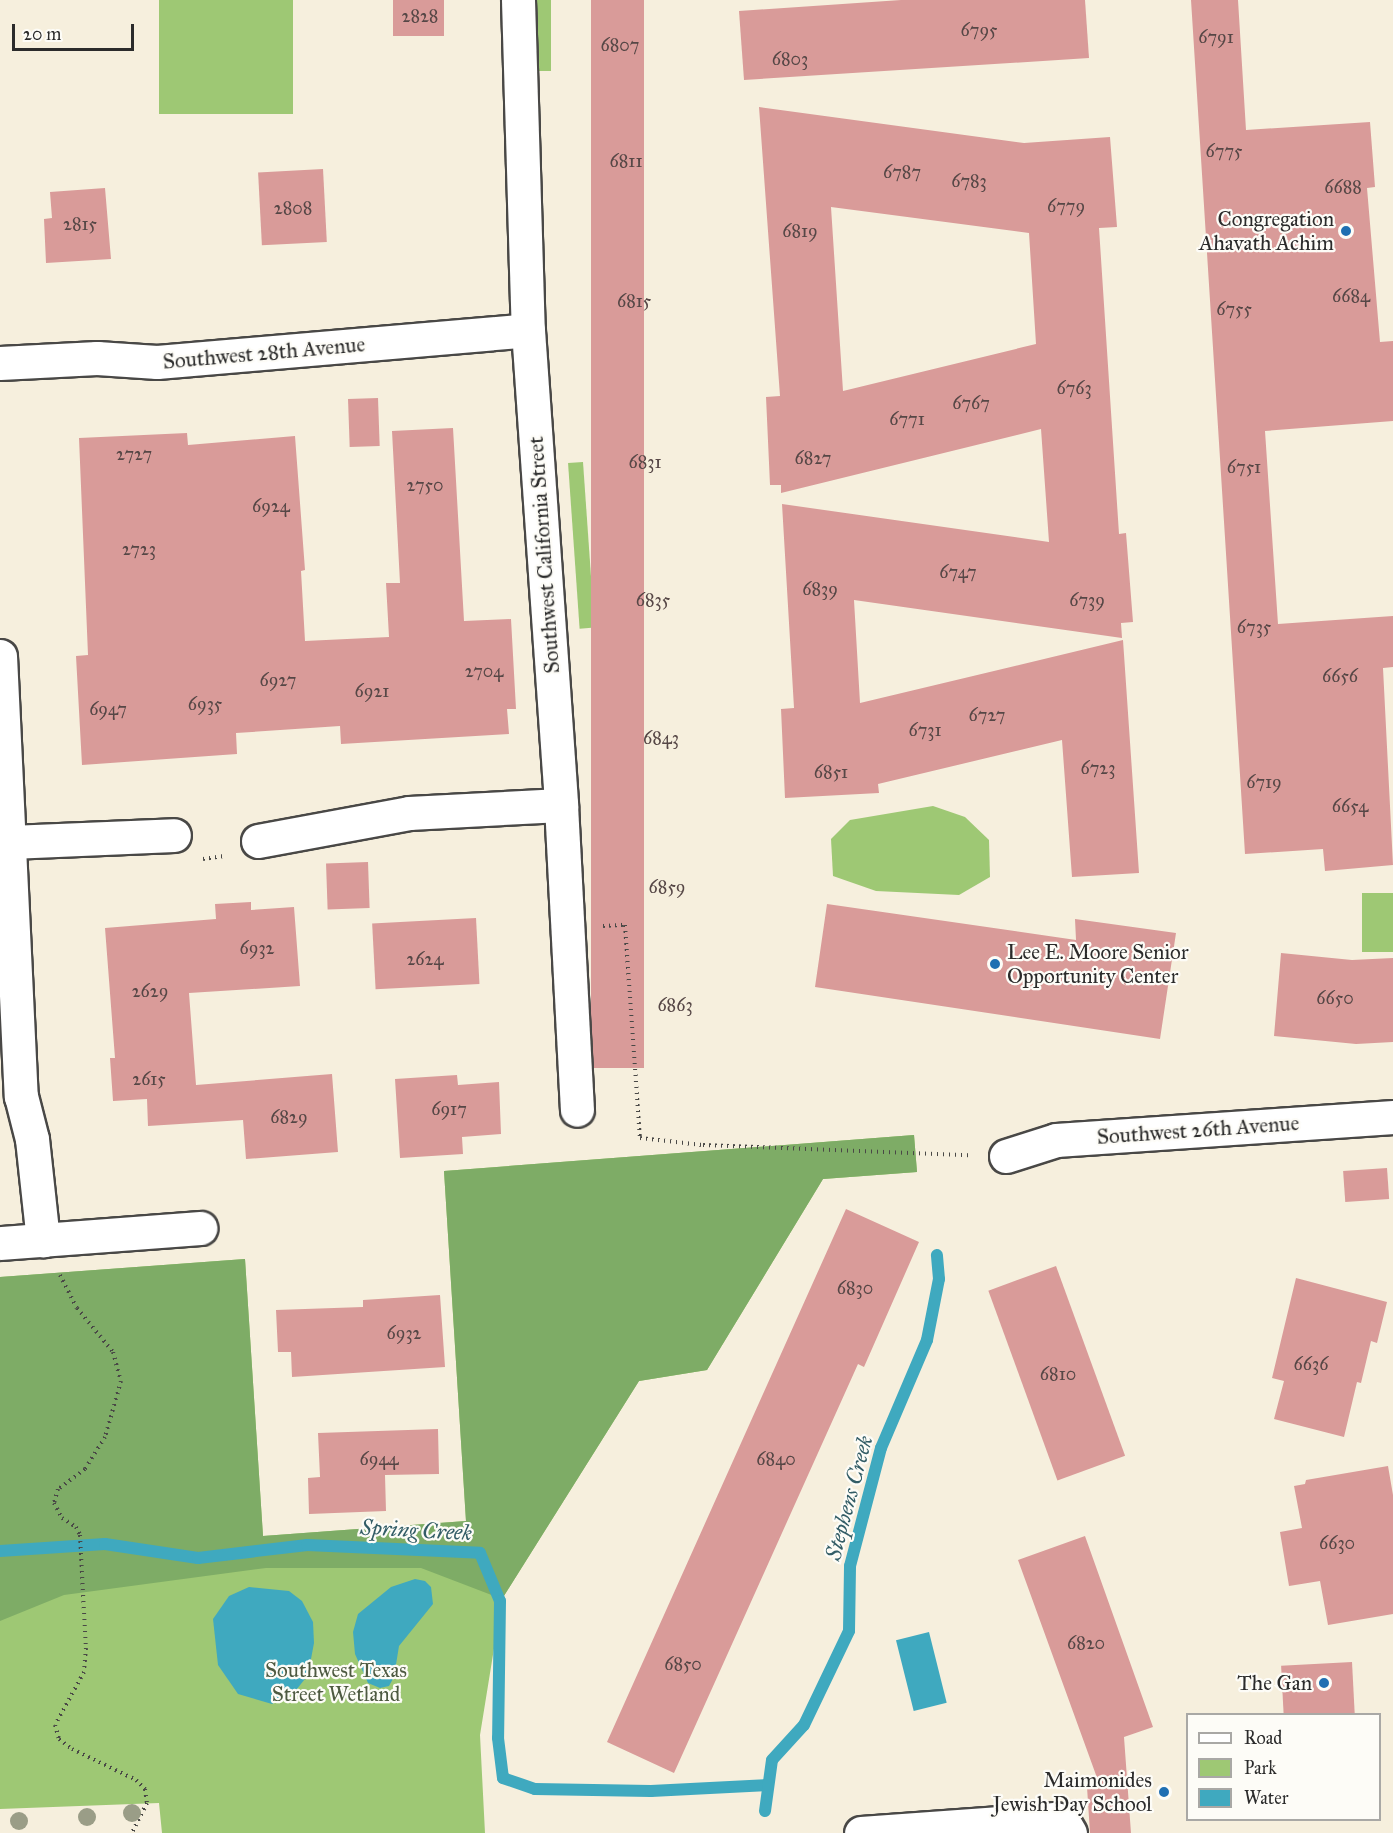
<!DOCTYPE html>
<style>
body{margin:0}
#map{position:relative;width:1393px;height:1833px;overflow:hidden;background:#f6efdd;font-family:"IM FELL Great Primer",serif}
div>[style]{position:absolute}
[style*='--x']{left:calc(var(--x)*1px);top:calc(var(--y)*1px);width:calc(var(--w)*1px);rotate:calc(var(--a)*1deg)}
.green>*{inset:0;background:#9ec874;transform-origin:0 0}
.forest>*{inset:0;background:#7eac66}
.water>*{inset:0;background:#3fa9bf;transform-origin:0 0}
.stream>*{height:12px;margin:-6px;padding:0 6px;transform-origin:6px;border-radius:6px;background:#3fa9bf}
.building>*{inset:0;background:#d99b99;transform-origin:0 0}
.path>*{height:4px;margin-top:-2px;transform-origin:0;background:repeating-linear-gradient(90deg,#494846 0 1.5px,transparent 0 6px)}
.roads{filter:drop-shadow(2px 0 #494846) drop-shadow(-2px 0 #494846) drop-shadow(0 2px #494846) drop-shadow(0 -2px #494846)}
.minor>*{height:33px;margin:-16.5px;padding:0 16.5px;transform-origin:16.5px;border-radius:16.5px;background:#fff}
.trees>*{width:18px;height:18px;margin:-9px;border-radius:50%;background:#9a9d87}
.dots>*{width:16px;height:16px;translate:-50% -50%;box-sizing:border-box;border:3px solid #fdfcf7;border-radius:50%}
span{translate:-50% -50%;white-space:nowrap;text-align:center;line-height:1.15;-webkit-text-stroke:4.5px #fdfcf7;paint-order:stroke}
.number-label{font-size:18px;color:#564746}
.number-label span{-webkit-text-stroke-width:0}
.poi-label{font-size:21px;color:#2b2b2b}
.right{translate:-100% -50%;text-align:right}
.left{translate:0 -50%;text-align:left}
.street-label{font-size:21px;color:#2b2b2b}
.park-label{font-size:21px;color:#4e5a41}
.water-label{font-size:22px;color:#335d66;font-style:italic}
.legend{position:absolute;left:1186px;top:1713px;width:195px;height:108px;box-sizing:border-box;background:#fdfcf7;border:2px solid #a9a8a5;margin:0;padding:8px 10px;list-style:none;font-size:18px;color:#2b2b2b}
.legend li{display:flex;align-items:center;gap:12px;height:30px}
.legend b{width:30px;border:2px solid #a9a8a5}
.scale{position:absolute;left:12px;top:24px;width:122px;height:27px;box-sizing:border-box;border:3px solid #2b2b2b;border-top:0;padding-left:8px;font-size:18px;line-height:21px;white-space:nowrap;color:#2b2b2b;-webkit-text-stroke:4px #fdfcf7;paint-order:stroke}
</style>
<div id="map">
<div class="green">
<i style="left:159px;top:0;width:134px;height:114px"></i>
<i style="left:532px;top:0;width:19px;height:71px"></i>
<i style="left:583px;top:462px;width:166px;height:15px;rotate:86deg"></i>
<i style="clip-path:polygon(933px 806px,965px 817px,989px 840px,990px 877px,959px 895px,876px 891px,833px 876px,831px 839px,850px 820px)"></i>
<i style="left:1393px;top:893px;width:59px;height:31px;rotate:90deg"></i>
<i style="clip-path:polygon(914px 1135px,917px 1172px,823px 1179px,707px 1370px,639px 1381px,502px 1599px,480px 1735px,485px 1833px,162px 1833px,159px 1803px,0 1809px,0 1277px,245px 1259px,263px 1536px,466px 1521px,444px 1171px)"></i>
</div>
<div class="forest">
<i style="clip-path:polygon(914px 1135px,917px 1172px,823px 1179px,707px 1370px,639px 1381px,502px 1599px,421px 1568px,266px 1568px,64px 1595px,0 1621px,0 1277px,245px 1259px,263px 1536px,466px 1521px,444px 1171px)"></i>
</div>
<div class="water">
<i style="clip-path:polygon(415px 1579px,425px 1581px,431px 1587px,433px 1604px,399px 1646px,394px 1677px,389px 1686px,380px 1688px,368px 1683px,355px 1654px,353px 1632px,358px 1614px,391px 1587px)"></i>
<i style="clip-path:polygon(249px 1587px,289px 1591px,302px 1601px,313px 1622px,314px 1643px,308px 1675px,297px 1689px,272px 1704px,238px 1694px,218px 1665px,213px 1619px,229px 1596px)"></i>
<i style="left:929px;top:1632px;width:73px;height:34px;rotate:76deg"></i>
</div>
<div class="stream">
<i style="--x:0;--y:1551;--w:105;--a:-3.8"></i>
<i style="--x:105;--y:1544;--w:94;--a:8.6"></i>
<i style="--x:198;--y:1558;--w:110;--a:-6.8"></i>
<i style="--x:307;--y:1545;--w:173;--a:2.6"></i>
<i style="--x:480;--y:1553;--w:52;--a:67.4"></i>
<i style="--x:500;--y:1601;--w:137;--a:90.8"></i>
<i style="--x:498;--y:1738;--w:40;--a:82.9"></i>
<i style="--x:503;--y:1778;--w:34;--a:19"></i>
<i style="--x:535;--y:1789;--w:116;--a:1"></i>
<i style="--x:651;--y:1791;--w:117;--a:-2.9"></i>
<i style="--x:765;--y:1811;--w:51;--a:-82.2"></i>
<i style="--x:772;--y:1760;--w:47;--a:-47.6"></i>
<i style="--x:804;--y:1725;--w:104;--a:-64.4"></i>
<i style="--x:849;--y:1631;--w:65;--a:-89.1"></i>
<i style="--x:850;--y:1566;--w:122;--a:-75.3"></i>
<i style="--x:881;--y:1448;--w:117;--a:-66.9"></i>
<i style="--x:927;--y:1340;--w:62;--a:-78.9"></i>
<i style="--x:939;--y:1279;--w:24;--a:-95"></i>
</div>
<div class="building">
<i style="left:393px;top:0;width:51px;height:36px"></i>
<i style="left:591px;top:0;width:53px;height:1068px"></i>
<i style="clip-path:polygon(901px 0,1085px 0,1089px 58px,744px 80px,739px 11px)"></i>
<i style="clip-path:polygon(1191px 0,1238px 0,1246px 130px,1370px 122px,1375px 187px,1367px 188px,1380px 342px,1393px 341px,1393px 421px,1265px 431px,1278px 624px,1393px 616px,1393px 667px,1383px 668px,1393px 865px,1325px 871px,1323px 849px,1245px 854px)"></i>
<i style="clip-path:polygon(evenodd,759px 107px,1024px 143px,1110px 137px,1117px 227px,1099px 228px,1119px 534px,1126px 533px,1133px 622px,1121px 623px,1122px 638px,854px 600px,860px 703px,1123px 640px,1139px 873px,1072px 877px,1062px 740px,878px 784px,879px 793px,785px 798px,781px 709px,794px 708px,782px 504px,1049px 542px,1041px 429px,781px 493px,781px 485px,770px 485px,766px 397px,780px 396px,759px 107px,831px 207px,1029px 233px,1036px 344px,843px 391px,831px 207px)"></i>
<i style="left:323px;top:169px;width:73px;height:65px;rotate:87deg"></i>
<i style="clip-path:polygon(105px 188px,111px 259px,46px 263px,44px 219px,52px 218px,50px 192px)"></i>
<i style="left:378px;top:398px;width:48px;height:30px;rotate:88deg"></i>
<i style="clip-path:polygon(453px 428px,464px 621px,511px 619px,516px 709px,507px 709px,509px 734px,341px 744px,340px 726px,236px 733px,237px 754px,82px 765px,76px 656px,88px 655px,79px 438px,187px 433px,188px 445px,295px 436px,305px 570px,301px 571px,305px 641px,389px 637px,386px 583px,400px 583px,392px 431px)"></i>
<i style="left:368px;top:862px;width:46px;height:42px;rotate:88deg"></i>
<i style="clip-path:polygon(251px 902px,251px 910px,294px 907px,300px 986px,189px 993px,196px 1085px,332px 1074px,338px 1152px,246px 1159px,243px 1120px,148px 1126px,147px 1099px,113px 1101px,110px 1058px,115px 1058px,105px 928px,216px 919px,215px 904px)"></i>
<i style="clip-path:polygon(827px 904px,1076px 940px,1075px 919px,1176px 933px,1160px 1039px,815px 987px)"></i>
<i style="left:476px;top:918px;width:66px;height:104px;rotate:87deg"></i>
<i style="clip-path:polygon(1281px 953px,1352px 960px,1393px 958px,1393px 1042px,1356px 1044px,1274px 1036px)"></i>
<i style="clip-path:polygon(457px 1075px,458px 1085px,499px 1082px,501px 1134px,462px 1137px,463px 1154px,400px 1158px,395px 1079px)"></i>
<i style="left:1387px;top:1168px;width:31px;height:44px;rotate:86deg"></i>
<i style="clip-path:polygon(846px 1209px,919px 1242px,864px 1367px,858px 1364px,674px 1773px,607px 1742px)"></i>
<i style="left:1056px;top:1266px;width:202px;height:72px;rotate:70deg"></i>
<i style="clip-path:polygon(1296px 1278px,1387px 1302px,1377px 1343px,1371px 1341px,1361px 1383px,1357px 1382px,1344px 1437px,1274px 1419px,1284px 1381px,1272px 1378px)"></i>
<i style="clip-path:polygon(440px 1295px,445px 1367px,292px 1377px,291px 1352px,278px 1352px,276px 1310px,363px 1307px,363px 1300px)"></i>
<i style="clip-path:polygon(438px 1429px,439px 1474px,385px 1475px,386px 1511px,309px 1514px,308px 1478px,320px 1477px,318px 1433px)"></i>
<i style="clip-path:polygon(1388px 1466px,1393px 1495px,1393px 1614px,1328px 1625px,1320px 1581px,1289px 1586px,1280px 1532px,1302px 1528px,1294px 1486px,1305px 1484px,1306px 1480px)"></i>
<i style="clip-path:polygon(1085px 1536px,1153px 1727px,1124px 1737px,1131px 1833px,1090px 1833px,1087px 1787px,1100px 1786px,1018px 1560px)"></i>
<i style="left:1352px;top:1662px;width:52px;height:71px;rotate:87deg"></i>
</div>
<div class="path">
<i style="--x:203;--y:859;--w:21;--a:-8"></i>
<i style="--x:603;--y:926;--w:22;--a:-3"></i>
<i style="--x:625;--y:925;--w:214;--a:86"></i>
<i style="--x:640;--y:1138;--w:63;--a:6.3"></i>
<i style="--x:703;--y:1145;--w:266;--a:2.2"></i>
<i style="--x:60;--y:1275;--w:37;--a:63"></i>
<i style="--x:77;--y:1308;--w:57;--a:50.7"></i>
<i style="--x:113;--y:1352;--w:30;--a:75"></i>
<i style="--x:121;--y:1381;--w:58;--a:105.9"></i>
<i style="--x:105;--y:1437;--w:38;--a:122"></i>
<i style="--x:85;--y:1469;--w:34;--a:143"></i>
<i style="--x:58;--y:1489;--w:15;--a:106"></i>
<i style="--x:54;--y:1503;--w:17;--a:62"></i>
<i style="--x:62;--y:1518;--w:17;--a:33"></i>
<i style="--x:76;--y:1527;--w:9;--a:63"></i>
<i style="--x:80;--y:1535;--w:113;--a:87"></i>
<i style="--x:86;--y:1648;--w:24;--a:95"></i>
<i style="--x:84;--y:1672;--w:60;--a:118.7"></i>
<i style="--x:55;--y:1725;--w:15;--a:74"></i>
<i style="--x:59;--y:1739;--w:16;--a:38"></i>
<i style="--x:72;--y:1749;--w:71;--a:25.8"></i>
<i style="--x:136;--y:1780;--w:13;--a:45"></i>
<i style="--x:145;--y:1789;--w:14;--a:82"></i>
<i style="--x:147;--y:1803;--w:34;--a:117"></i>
</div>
<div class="roads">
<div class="minor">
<i style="--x:518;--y:0;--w:330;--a:88.3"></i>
<i style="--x:528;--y:330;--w:476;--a:86"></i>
<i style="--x:561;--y:805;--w:305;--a:87"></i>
<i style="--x:0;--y:363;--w:97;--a:-3"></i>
<i style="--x:97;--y:358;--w:60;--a:3.8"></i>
<i style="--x:157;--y:362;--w:372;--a:-4.9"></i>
<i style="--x:0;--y:656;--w:441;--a:87.3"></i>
<i style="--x:21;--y:1096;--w:44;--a:75.7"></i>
<i style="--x:32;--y:1139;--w:102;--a:83.8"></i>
<i style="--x:258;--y:841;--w:154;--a:-10.5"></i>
<i style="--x:409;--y:813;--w:152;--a:-3"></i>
<i style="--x:10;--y:842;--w:164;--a:-2.4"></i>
<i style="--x:1006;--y:1156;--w:52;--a:-17.7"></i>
<i style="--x:1056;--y:1140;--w:338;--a:-3.9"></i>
<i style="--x:0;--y:1243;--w:201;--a:-4.3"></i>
<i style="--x:861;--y:1833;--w:195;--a:-4.1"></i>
<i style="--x:1055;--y:1819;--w:8;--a:14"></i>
<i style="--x:1063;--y:1821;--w:14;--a:60"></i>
</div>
</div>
<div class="trees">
<i style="left:132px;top:1813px"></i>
<i style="left:87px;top:1817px"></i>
<i style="left:19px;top:1821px"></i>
</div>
<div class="dots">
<i style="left:1346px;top:231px;background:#1f6fb2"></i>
<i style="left:995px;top:964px;background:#1f6fb2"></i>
<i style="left:1324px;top:1683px;background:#1f6fb2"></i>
<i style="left:1164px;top:1792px;background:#1f6fb2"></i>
</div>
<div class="number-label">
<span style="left:420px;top:16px">2828</span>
<span style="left:979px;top:30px">6795</span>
<span style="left:1216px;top:37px">6791</span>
<span style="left:620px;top:45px">6807</span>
<span style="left:790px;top:59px">6803</span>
<span style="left:1224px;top:151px">6775</span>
<span style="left:626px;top:161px">6811</span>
<span style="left:902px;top:172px">6787</span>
<span style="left:969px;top:181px">6783</span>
<span style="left:1343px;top:187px">6688</span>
<span style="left:1066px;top:206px">6779</span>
<span style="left:293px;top:208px">2808</span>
<span style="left:80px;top:224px">2815</span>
<span style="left:800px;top:231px">6819</span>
<span style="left:1351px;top:296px">6684</span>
<span style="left:634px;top:301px">6815</span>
<span style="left:1234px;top:309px">6755</span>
<span style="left:1074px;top:388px">6763</span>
<span style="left:971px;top:403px">6767</span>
<span style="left:907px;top:419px">6771</span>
<span style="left:134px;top:454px">2727</span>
<span style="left:813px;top:458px">6827</span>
<span style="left:645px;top:462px">6831</span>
<span style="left:1244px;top:467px">6751</span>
<span style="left:425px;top:485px">2750</span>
<span style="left:271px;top:506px">6924</span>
<span style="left:139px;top:549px">2723</span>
<span style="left:958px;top:572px">6747</span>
<span style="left:820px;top:589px">6839</span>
<span style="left:653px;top:600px">6835</span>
<span style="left:1087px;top:600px">6739</span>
<span style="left:1254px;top:627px">6735</span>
<span style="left:484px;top:671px">2704</span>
<span style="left:1340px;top:676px">6656</span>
<span style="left:278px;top:680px">6927</span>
<span style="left:372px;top:691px">6921</span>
<span style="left:205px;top:704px">6935</span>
<span style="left:108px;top:709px">6947</span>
<span style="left:987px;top:715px">6727</span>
<span style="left:925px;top:730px">6731</span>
<span style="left:661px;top:738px">6843</span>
<span style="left:1098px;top:768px">6723</span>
<span style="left:831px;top:772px">6851</span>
<span style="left:1264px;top:782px">6719</span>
<span style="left:1350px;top:806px">6654</span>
<span style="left:667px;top:887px">6859</span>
<span style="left:257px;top:948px">6932</span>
<span style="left:425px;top:959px">2624</span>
<span style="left:150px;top:991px">2629</span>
<span style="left:1335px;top:998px">6650</span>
<span style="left:675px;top:1005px">6863</span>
<span style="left:149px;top:1079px">2615</span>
<span style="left:449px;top:1109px">6917</span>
<span style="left:289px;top:1117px">6829</span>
<span style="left:855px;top:1288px">6830</span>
<span style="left:404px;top:1333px">6932</span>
<span style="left:1311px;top:1364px">6636</span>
<span style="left:1058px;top:1374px">6810</span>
<span style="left:379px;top:1459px">6944</span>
<span style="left:776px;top:1459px">6840</span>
<span style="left:1337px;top:1543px">6630</span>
<span style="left:1086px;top:1643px">6820</span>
<span style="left:683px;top:1664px">6850</span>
</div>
<div class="poi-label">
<span class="right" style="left:1334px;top:231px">Congregation<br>Ahavath Achim</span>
<span class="left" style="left:1007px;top:964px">Lee E. Moore Senior<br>Opportunity Center</span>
<span class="right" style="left:1312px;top:1683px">The Gan</span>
<span class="right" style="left:1152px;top:1792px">Maimonides<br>Jewish Day School</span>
</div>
<div class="street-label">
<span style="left:264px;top:353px;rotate:-5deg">Southwest 28th Avenue</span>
<span style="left:544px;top:555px;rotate:-94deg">Southwest California Street</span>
<span style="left:1198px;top:1130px;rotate:-4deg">Southwest 26th Avenue</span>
</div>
<div class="park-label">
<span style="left:336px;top:1682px">Southwest Texas<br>Street Wetland</span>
</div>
<div class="water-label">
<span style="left:849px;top:1498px;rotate:-75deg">Stephens Creek</span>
<span style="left:416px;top:1530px;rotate:3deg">Spring Creek</span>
</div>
<ul class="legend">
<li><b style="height:8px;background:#fff"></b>Road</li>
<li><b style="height:16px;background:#9ec874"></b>Park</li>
<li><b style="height:16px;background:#3fa9bf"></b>Water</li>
</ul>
<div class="scale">20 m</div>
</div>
